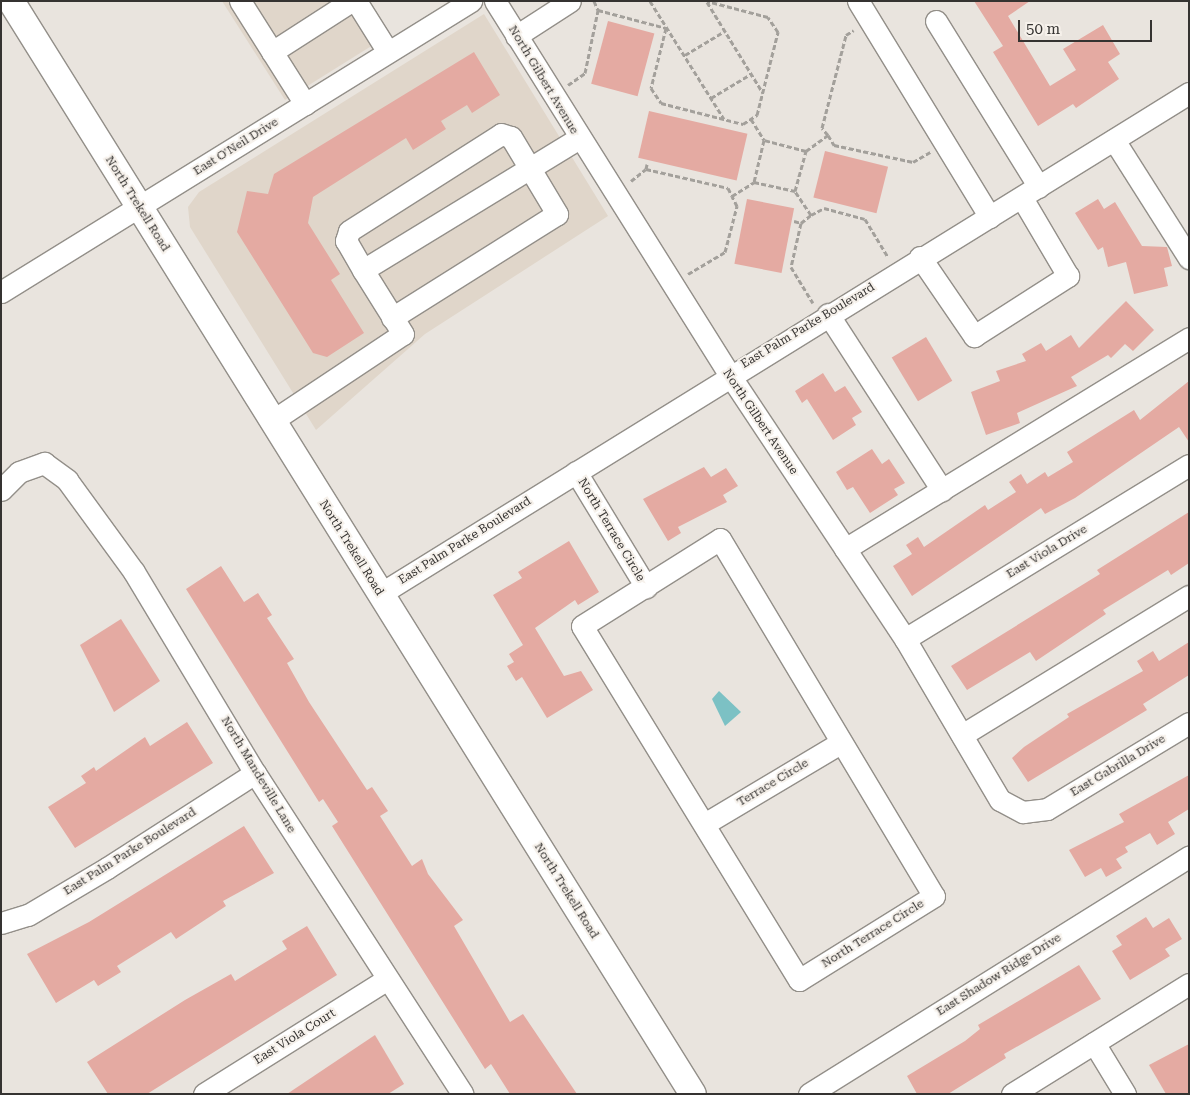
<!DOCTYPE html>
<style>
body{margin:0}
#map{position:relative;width:1190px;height:1095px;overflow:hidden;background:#e9e4de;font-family:"Roboto Serif",serif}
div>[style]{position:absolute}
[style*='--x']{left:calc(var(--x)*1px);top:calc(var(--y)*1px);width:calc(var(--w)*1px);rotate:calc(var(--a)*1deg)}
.built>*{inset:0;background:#e0d6ca}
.water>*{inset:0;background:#7cc1c4}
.building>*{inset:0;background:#e4aaa2;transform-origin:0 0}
.path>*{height:3px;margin-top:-1.5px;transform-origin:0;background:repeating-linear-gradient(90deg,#a3a09b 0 5px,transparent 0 7.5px)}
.roads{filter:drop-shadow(1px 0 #938f89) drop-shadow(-1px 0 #938f89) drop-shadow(0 1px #938f89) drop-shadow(0 -1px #938f89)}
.minor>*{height:21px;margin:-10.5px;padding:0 10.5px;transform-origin:10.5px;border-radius:10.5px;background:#fff}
.major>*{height:26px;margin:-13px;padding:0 13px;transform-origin:13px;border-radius:13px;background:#fff}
span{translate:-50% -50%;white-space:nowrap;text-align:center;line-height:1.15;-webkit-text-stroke:4px #f6f1eb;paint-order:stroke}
.street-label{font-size:12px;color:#353331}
.frame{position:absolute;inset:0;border:2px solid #353331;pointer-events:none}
.scale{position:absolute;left:1018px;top:20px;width:134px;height:22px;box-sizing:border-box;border:2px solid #353331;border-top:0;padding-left:6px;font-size:15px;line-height:18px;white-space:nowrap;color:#353331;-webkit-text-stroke:4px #f6f1eb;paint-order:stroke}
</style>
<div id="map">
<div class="built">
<i style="clip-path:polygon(222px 1px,368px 1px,389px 35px,285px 100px)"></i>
<i style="clip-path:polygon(484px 14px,608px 216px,425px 334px,316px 430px,190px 227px,188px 207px,199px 192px)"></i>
</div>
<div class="water">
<i style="clip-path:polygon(719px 691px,741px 712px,725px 726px,712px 699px)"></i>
</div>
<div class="building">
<i style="clip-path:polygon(974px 1px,1030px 1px,1008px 16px,1050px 86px,1076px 70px,1063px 49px,1103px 25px,1120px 54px,1108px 62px,1119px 79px,1076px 108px,1073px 104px,1038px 126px,993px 52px,1003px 46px)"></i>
<i style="left:608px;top:21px;width:48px;height:65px;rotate:15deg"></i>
<i style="clip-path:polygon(474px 52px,500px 95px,472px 113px,467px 105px,441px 121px,446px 129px,413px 150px,406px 138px,313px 197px,308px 223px,340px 274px,331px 280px,364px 333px,327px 357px,313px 353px,237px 232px,247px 191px,268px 194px,274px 174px)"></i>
<i style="left:649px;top:111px;width:101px;height:48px;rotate:13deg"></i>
<i style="left:825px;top:151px;width:65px;height:48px;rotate:14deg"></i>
<i style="left:747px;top:199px;width:48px;height:66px;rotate:11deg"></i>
<i style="clip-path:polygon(1098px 199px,1104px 209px,1115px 202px,1142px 246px,1167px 247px,1172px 266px,1164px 268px,1168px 286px,1134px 294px,1126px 262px,1108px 267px,1103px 247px,1098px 250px,1075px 213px)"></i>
<i style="clip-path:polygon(1126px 301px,1154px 330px,1133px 351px,1125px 344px,1111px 358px,1108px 355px,1071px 377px,1077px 386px,1017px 413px,1020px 423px,986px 435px,971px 392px,1000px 381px,996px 371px,1026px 361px,1022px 354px,1041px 343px,1046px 351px,1071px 335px,1079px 348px)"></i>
<i style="left:926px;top:337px;width:51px;height:40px;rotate:59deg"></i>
<i style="clip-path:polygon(823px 373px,835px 392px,845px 386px,862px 412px,852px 418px,856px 425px,833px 440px,807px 399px,802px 403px,795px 391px)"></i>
<i style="clip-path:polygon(1189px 381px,1189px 442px,1179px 427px,1075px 498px,1045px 514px,1041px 508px,912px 596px,893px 566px,912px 554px,906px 545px,918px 537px,924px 547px,985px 505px,988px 510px,1016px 492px,1009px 482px,1021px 474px,1027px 484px,1045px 472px,1048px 477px,1073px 462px,1067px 452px,1134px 410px,1140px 420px)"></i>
<i style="clip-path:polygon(872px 449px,882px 464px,889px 459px,905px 483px,894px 489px,898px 495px,870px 513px,853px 487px,847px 490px,836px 472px)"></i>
<i style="clip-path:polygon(704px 467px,711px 477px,726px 468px,738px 486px,723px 495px,727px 502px,678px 527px,681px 533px,668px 541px,643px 499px)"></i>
<i style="clip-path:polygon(1189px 512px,1189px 563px,1171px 575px,1168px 570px,1103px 610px,1106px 614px,1036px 661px,1030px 652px,967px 690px,951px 666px,1100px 574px,1097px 570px)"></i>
<i style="clip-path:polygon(569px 541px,599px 592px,578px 605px,575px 600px,535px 628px,564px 676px,581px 671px,593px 690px,547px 718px,522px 677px,516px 681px,507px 666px,514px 662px,509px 654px,523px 645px,493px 595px,522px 578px,518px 572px)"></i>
<i style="clip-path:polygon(221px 566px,244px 602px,258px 593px,272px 615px,267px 618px,294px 659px,287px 663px,309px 702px,367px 790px,372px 787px,388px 811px,380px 816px,412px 866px,422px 859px,428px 874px,463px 920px,454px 926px,510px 1022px,523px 1014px,577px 1094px,510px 1094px,491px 1064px,485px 1069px,332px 826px,338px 822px,323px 799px,319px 802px,186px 589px)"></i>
<i style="clip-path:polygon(121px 619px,160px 681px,114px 712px,80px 645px)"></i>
<i style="clip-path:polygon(1189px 642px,1189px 675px,1143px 704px,1147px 710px,1028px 782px,1012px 758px,1024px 747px,1069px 717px,1067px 714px,1143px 671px,1137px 661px,1153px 651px,1159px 661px)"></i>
<i style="clip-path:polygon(187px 722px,213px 763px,75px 848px,48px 807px,86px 783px,81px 776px,94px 767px,96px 771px,145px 737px,150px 746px)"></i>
<i style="clip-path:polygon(1189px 775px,1189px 809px,1168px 822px,1175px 834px,1157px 845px,1150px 833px,1125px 847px,1128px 852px,1116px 859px,1122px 868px,1106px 877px,1101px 868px,1085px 877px,1069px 850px,1124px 822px,1119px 814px)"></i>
<i style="clip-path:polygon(244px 826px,274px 873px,223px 901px,226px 906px,176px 939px,171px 932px,117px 966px,121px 972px,98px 986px,94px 980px,56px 1003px,27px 954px,89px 922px)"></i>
<i style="clip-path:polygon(1146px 917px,1153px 928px,1169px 918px,1182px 939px,1165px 949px,1170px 956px,1130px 980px,1112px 951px,1122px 945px,1116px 936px)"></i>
<i style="clip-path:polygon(307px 926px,337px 975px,147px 1094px,108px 1094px,87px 1062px,185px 1000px,231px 974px,235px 981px,287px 949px,282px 941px)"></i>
<i style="clip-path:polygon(1079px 965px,1101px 999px,1004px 1054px,1006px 1058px,948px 1094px,917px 1094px,907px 1076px,965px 1041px,980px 1029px,978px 1025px)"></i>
<i style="clip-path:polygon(375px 1035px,404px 1084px,388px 1094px,287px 1094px)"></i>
<i style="clip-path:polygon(1189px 1044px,1189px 1094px,1166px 1094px,1149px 1065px)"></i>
</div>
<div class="path">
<i style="--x:594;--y:1;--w:10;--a:66"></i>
<i style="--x:598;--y:10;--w:70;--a:14.8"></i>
<i style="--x:666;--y:28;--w:62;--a:104"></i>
<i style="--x:651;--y:88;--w:18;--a:56"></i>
<i style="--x:661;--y:103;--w:85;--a:14.4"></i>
<i style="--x:743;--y:124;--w:17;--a:-33"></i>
<i style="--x:757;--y:115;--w:86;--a:-75.8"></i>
<i style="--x:778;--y:32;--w:18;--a:-124"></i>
<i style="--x:768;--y:17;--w:63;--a:-165.3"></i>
<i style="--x:650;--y:1;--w:139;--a:57.9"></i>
<i style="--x:707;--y:2;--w:107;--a:58.4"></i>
<i style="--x:685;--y:55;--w:47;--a:-31"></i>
<i style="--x:568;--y:85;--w:21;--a:-35"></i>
<i style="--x:585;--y:73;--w:64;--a:-78.3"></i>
<i style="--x:711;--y:98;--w:47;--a:-31"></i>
<i style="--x:751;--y:119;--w:25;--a:58"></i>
<i style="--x:764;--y:140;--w:43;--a:103.4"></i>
<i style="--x:754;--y:182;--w:42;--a:12.4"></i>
<i style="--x:795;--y:191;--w:41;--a:-74.6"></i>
<i style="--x:806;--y:151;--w:43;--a:-165.3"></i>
<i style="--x:828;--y:135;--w:9;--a:-131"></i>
<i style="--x:822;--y:128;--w:96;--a:-75.5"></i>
<i style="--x:846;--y:35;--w:9;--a:-32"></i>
<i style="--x:806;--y:151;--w:27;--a:-36"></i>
<i style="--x:828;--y:135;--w:12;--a:59"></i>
<i style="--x:834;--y:145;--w:81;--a:12.1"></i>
<i style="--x:913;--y:162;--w:20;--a:-30"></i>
<i style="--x:647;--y:164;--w:5;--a:101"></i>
<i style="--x:646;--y:169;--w:84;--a:13"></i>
<i style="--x:728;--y:188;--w:9;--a:63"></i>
<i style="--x:732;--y:196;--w:26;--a:-32"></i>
<i style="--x:631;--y:181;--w:19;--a:-39"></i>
<i style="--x:811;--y:215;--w:15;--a:-28"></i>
<i style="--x:824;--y:208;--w:42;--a:15"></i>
<i style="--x:865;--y:219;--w:44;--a:58.8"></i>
<i style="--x:794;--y:221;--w:7;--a:16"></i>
<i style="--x:801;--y:223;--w:13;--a:-39"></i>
<i style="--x:811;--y:215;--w:29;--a:-124"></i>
<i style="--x:801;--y:223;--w:45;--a:102.8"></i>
<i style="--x:791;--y:267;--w:42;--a:58.6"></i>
<i style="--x:688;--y:274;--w:43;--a:-30.7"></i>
<i style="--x:725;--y:252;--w:48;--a:-75.4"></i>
<i style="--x:737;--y:206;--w:11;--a:-117"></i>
</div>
<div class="roads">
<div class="minor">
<i style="--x:240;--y:1;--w:122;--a:57.7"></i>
<i style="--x:356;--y:1;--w:60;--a:57.9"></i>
<i style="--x:495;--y:1;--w:440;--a:57.9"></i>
<i style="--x:729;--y:374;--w:318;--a:56.4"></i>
<i style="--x:905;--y:639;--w:187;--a:59.5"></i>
<i style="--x:1000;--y:800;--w:26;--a:28"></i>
<i style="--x:1023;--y:812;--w:24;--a:-7"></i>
<i style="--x:1047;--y:809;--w:166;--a:-31.2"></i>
<i style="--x:858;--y:1;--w:253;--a:58.6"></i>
<i style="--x:936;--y:21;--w:195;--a:58.2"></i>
<i style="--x:516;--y:36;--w:64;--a:-32.9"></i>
<i style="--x:272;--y:52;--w:94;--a:-32.8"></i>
<i style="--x:1114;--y:140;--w:140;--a:57.6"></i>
<i style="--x:920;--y:257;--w:96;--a:55.6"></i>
<i style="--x:974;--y:336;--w:112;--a:-32.6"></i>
<i style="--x:1068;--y:276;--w:91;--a:-120.5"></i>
<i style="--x:363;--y:270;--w:34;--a:-120"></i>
<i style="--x:346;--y:241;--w:10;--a:-73"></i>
<i style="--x:349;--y:231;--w:180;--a:-32.5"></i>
<i style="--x:501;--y:134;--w:10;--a:17"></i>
<i style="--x:511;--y:137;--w:90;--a:59.1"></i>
<i style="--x:557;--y:214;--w:195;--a:147.8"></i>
<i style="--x:1;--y:292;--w:553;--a:-31.76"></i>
<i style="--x:828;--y:314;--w:210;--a:57.1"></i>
<i style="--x:272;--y:421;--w:157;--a:-33.6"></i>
<i style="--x:403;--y:334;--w:75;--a:-122"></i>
<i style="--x:363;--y:270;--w:252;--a:-31.4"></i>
<i style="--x:576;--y:472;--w:135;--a:58.7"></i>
<i style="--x:1;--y:490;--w:25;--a:-45"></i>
<i style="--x:19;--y:472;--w:27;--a:-20"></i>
<i style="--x:44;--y:463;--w:29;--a:36"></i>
<i style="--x:67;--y:480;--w:114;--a:53.9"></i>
<i style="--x:134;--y:572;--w:235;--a:59"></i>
<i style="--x:255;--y:773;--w:382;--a:57.1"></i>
<i style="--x:720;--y:539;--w:416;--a:59.1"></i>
<i style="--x:934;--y:896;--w:159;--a:148.1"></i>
<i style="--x:799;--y:980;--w:415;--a:-121.5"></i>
<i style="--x:582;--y:626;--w:163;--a:-32.2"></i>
<i style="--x:845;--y:549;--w:404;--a:-31.5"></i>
<i style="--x:380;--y:594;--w:952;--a:-31.77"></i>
<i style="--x:905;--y:639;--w:333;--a:-31.5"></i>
<i style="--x:962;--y:735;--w:266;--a:-31.5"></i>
<i style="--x:706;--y:823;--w:156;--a:-30.8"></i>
<i style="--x:1;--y:923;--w:28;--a:-17"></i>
<i style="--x:28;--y:915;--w:92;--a:-30.7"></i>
<i style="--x:107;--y:868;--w:176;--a:-32.7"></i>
<i style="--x:1094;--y:1043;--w:60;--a:58.7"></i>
<i style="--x:204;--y:1094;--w:215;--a:-32.1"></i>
<i style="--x:809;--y:1094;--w:448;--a:-32"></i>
<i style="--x:1012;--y:1094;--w:208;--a:-31.9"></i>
</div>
<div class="major">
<i style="--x:11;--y:1;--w:1288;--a:58.04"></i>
</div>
</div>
<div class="street-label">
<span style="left:543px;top:80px;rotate:59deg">North Gilbert Avenue</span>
<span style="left:236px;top:147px;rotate:-32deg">East O'Neil Drive</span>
<span style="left:137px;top:204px;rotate:58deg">North Trekell Road</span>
<span style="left:808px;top:326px;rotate:-31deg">East Palm Parke Boulevard</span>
<span style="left:760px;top:422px;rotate:56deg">North Gilbert Avenue</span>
<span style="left:611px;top:530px;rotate:59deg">North Terrace Circle</span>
<span style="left:465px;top:541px;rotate:-32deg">East Palm Parke Boulevard</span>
<span style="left:351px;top:548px;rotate:58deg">North Trekell Road</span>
<span style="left:1047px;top:552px;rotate:-31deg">East Viola Drive</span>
<span style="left:1118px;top:766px;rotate:-31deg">East Gabrilla Drive</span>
<span style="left:258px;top:775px;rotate:59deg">North Mandeville Lane</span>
<span style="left:773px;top:783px;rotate:-31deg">Terrace Circle</span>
<span style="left:130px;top:852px;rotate:-32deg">East Palm Parke Boulevard</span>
<span style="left:566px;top:891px;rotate:58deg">North Trekell Road</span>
<span style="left:873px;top:934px;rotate:-32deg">North Terrace Circle</span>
<span style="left:999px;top:975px;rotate:-32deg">East Shadow Ridge Drive</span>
<span style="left:295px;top:1037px;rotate:-32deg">East Viola Court</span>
</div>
<div class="frame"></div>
<div class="scale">50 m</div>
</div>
